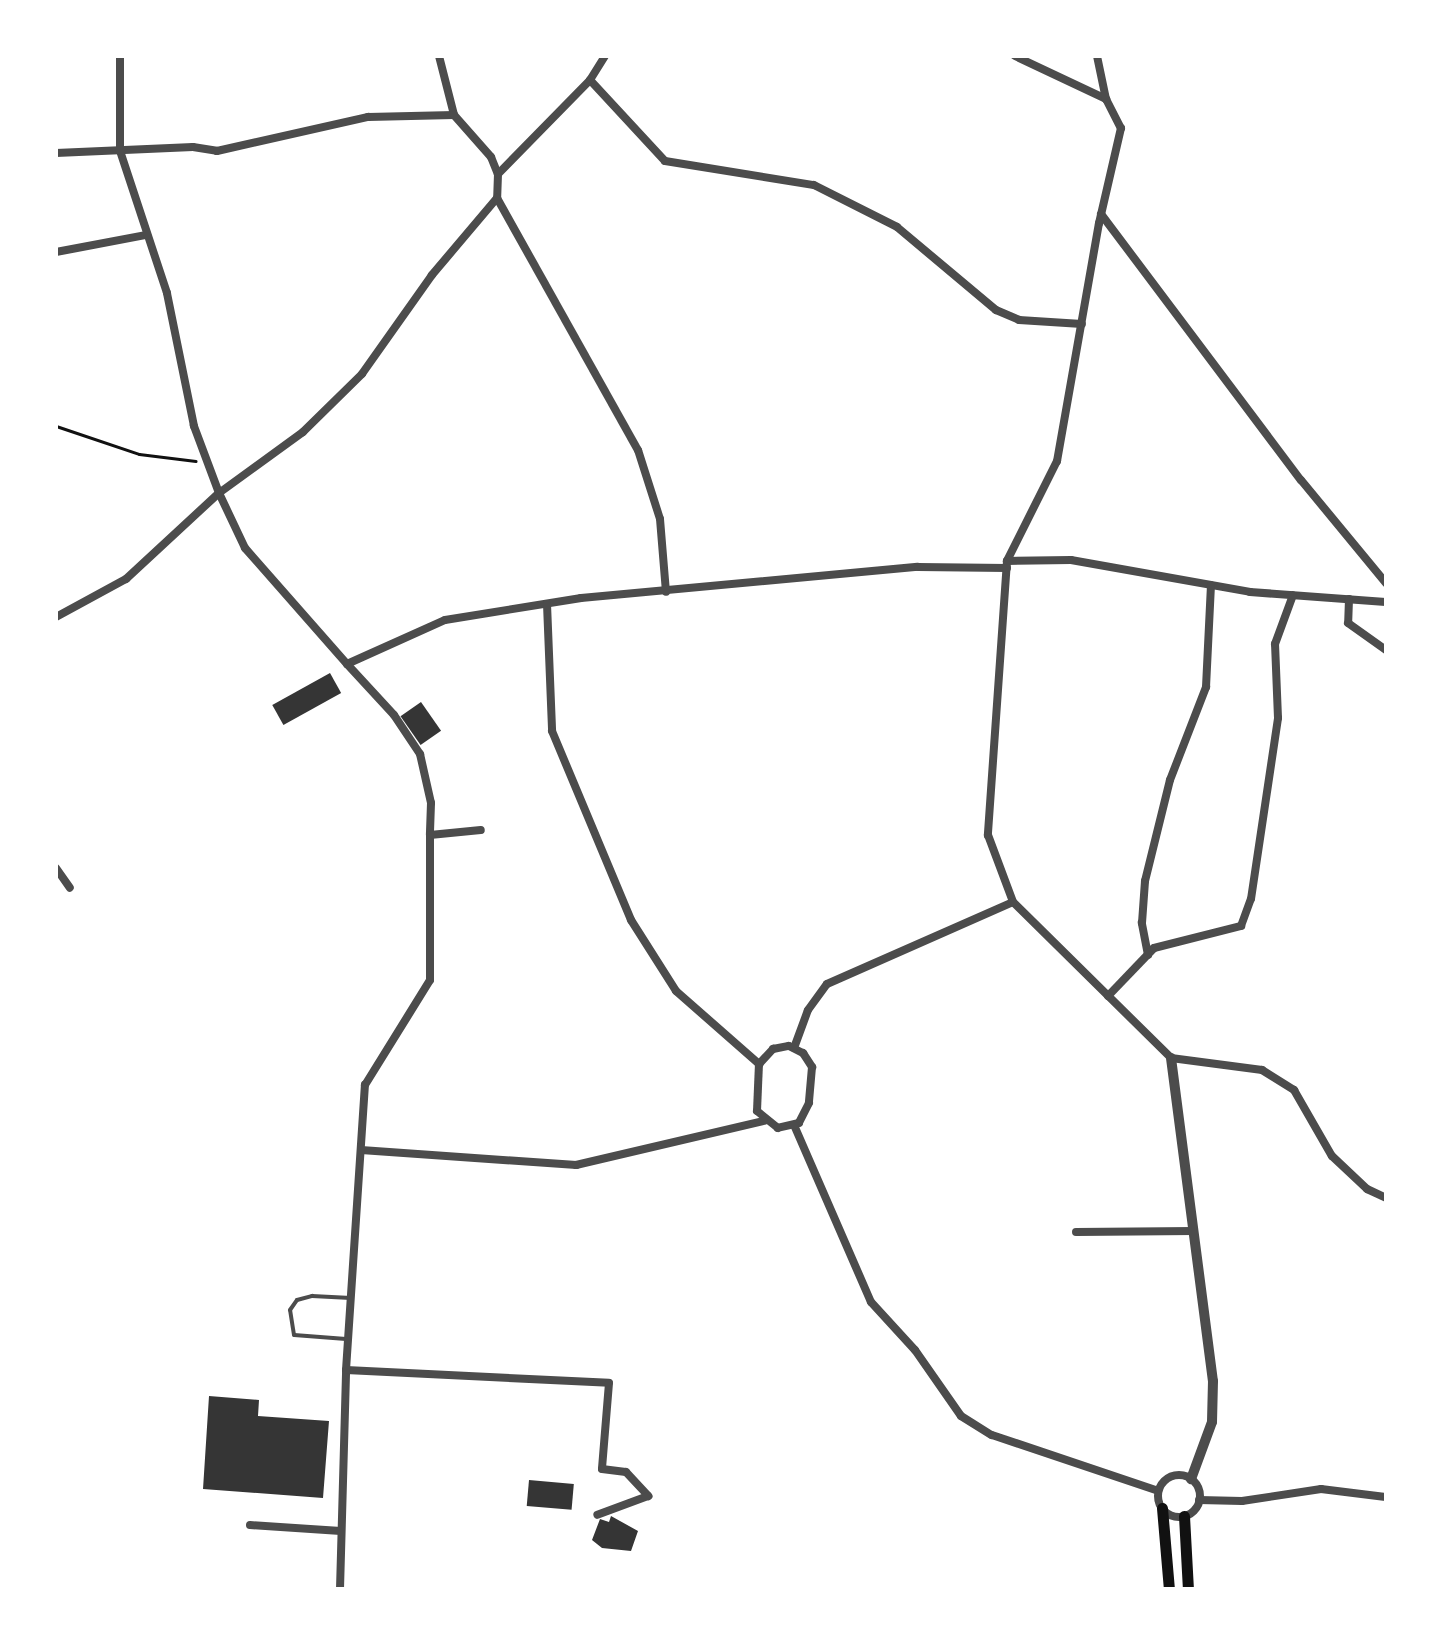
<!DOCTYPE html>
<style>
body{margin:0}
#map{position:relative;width:1442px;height:1645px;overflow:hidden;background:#fff;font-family:Jost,sans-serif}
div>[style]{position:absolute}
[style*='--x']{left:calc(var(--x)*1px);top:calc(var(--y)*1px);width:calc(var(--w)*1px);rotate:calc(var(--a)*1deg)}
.building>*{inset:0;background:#353535;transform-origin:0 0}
.path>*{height:3px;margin:-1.5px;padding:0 1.5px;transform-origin:1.5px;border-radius:1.5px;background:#111}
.service>*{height:4px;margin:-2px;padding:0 2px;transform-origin:2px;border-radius:2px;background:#4c4c4c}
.minor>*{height:8px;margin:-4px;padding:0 4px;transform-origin:4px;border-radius:4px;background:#4c4c4c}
.minor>.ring{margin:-4px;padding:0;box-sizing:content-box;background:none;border:8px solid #4c4c4c;border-radius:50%}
.tertiary>*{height:10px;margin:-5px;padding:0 5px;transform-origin:5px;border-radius:5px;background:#4c4c4c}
.secondary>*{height:11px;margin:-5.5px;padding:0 5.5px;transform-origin:5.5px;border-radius:5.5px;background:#111}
span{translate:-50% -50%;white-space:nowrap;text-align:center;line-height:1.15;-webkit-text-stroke:6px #fff;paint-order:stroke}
.frame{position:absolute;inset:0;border:58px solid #fff;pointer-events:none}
</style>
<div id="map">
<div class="building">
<i style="left:330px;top:673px;width:23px;height:66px;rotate:61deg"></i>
<i style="left:421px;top:702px;width:35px;height:25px;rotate:55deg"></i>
<i style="clip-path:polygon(209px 1396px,259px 1400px,258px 1416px,329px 1421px,323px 1498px,203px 1489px)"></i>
<i style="left:529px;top:1480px;width:45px;height:26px;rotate:5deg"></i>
<i style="clip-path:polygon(611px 1516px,638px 1531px,631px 1551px,602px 1548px,592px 1540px,600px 1519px,609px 1522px)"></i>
</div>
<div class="path">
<i style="--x:56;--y:426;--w:88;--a:18.6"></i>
<i style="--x:139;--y:454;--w:57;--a:7"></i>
</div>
<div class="service">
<i style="--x:346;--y:1339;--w:52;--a:-175.6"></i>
<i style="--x:294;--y:1335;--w:25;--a:-99"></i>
<i style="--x:290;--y:1310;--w:12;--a:-55"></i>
<i style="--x:297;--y:1300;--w:16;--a:-15"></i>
<i style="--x:312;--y:1296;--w:39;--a:3"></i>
</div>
<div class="minor">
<i style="--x:439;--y:56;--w:61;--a:75.7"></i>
<i style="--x:605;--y:56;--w:28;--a:122"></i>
<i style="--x:590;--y:80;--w:110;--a:47.2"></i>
<i style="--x:665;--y:161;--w:151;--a:9.2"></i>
<i style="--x:814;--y:185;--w:93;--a:26.8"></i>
<i style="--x:897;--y:227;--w:129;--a:40"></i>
<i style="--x:996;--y:310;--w:25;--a:23"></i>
<i style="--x:1019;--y:320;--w:63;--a:3.6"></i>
<i style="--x:1015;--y:56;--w:101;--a:25.3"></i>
<i style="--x:1106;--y:99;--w:33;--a:63"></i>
<i style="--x:1121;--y:128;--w:98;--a:103"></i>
<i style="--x:1099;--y:223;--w:242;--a:100"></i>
<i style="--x:1057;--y:461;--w:112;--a:116.6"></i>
<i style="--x:1007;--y:561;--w:275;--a:94"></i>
<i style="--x:988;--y:835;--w:72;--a:69.5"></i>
<i style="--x:1013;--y:902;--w:222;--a:44.6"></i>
<i style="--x:1171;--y:1058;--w:92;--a:7.5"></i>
<i style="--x:1262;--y:1070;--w:38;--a:32"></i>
<i style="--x:1294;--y:1090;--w:76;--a:60.1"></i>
<i style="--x:1332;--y:1156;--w:48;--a:43.3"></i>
<i style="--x:1367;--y:1189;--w:21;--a:25"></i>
<i style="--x:1097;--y:56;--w:44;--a:78.2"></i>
<i style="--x:56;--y:153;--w:137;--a:-2.5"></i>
<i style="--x:193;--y:147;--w:24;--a:9"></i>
<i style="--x:217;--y:151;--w:155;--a:-12.7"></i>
<i style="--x:368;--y:117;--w:86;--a:-1.3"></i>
<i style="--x:454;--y:115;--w:56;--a:48.6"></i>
<i style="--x:491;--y:157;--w:18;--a:68"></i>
<i style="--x:498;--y:174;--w:24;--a:92"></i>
<i style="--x:497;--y:198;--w:289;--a:60.8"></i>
<i style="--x:638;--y:450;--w:72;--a:72.3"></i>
<i style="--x:660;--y:519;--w:73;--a:85.3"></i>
<i style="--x:498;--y:174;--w:132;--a:-45.6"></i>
<i style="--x:497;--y:198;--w:101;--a:130.2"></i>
<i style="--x:432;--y:275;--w:121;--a:125.3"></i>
<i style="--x:362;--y:374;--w:83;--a:135.5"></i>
<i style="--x:303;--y:432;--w:104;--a:144"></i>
<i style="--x:219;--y:493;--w:61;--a:64.7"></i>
<i style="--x:245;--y:548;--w:154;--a:48.7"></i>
<i style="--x:347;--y:664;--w:107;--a:-24.2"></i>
<i style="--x:445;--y:620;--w:138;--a:-9.2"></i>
<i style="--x:581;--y:598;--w:338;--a:-5.3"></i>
<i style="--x:918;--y:567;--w:89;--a:0.6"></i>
<i style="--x:1101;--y:214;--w:333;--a:53.1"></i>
<i style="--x:1301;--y:480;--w:134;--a:50.5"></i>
<i style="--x:56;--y:252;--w:92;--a:-10.7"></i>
<i style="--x:1007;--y:561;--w:64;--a:-0.9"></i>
<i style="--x:1071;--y:560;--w:182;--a:10.1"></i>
<i style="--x:1250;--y:592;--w:136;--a:4.2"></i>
<i style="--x:1349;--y:599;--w:24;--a:92"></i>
<i style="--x:1348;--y:623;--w:47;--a:35.4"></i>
<i style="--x:547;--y:604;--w:127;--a:87.7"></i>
<i style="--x:552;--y:731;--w:205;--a:67.3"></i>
<i style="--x:631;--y:920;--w:84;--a:57.6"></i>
<i style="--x:676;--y:991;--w:111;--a:41.3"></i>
<i style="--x:56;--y:617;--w:80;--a:-28.5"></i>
<i style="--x:126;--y:579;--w:127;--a:-42.8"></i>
<i style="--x:219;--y:493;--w:72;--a:-110.5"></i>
<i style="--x:194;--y:426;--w:136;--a:-101.5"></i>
<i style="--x:167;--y:293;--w:150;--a:-108.3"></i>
<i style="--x:120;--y:151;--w:95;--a:-90"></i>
<i style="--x:347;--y:664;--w:69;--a:47.3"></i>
<i style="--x:394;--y:715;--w:47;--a:56.3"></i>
<i style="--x:420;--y:754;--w:50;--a:77.3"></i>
<i style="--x:431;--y:803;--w:32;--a:92"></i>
<i style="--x:56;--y:868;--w:24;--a:55"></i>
<i style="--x:1148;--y:955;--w:33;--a:-101"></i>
<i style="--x:1142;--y:923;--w:42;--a:-85.9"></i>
<i style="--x:1145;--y:881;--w:104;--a:-76.1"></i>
<i style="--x:1170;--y:780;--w:100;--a:-68.8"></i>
<i style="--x:1206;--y:687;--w:102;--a:-87.2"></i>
<i style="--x:1108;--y:996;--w:66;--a:-46.2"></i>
<i style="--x:1154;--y:948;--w:90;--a:-14.2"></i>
<i style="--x:1241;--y:926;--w:29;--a:-70"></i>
<i style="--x:1251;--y:899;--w:183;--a:-81.5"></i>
<i style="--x:1278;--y:718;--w:74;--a:-92.3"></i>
<i style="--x:1275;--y:644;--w:52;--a:-69.8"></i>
<i style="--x:789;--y:1046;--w:16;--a:27"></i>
<i style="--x:803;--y:1053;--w:17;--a:57"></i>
<i style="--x:812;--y:1067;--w:36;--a:95"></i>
<i style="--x:809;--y:1103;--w:22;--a:117"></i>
<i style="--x:799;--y:1123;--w:22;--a:167"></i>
<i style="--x:778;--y:1128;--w:27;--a:-141"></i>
<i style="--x:757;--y:1111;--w:47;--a:-87.6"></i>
<i style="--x:759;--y:1064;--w:21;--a:-47"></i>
<i style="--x:773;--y:1049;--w:16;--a:-11"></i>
<i style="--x:794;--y:1048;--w:40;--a:-69.8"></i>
<i style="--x:808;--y:1010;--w:32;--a:-54"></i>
<i style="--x:827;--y:984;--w:203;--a:-23.8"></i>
<i style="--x:794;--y:1125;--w:193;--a:66.5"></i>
<i style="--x:871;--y:1302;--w:65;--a:47.5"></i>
<i style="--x:915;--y:1350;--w:80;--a:55.1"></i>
<i style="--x:961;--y:1416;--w:36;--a:32"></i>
<i style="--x:992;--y:1435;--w:175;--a:18.6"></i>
<i style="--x:361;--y:1150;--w:216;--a:4"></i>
<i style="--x:576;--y:1165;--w:193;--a:-13.2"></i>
<i style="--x:1076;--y:1232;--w:118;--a:-0.5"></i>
<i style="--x:346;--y:1370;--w:263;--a:2.8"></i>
<i style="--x:609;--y:1383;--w:86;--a:94.7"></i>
<i style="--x:602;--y:1469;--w:24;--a:7"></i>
<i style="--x:626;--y:1472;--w:33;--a:47"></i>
<i style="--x:648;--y:1496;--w:54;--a:159.6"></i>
<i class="ring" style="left:1158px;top:1475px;width:34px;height:34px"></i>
<i style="--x:1199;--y:1500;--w:43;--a:1.3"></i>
<i style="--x:1242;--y:1501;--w:80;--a:-8.6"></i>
<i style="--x:1321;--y:1489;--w:65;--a:7"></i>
<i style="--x:250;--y:1525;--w:91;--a:3.8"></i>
<i style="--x:340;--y:1589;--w:219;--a:-88.4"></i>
<i style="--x:346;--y:1370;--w:286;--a:-86.2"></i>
<i style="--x:365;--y:1085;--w:123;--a:-58.2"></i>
<i style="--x:430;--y:980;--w:145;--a:-90"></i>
<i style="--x:430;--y:835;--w:51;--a:-5.6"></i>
</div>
<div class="tertiary">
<i style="--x:1171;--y:1058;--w:326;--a:82.6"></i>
<i style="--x:1213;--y:1381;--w:41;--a:91.4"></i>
<i style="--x:1212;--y:1422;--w:61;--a:110.2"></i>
</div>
<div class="secondary">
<i style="--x:1162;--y:1508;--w:81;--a:85.1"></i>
<i style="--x:1184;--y:1516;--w:73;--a:86.9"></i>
</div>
<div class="frame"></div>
</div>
